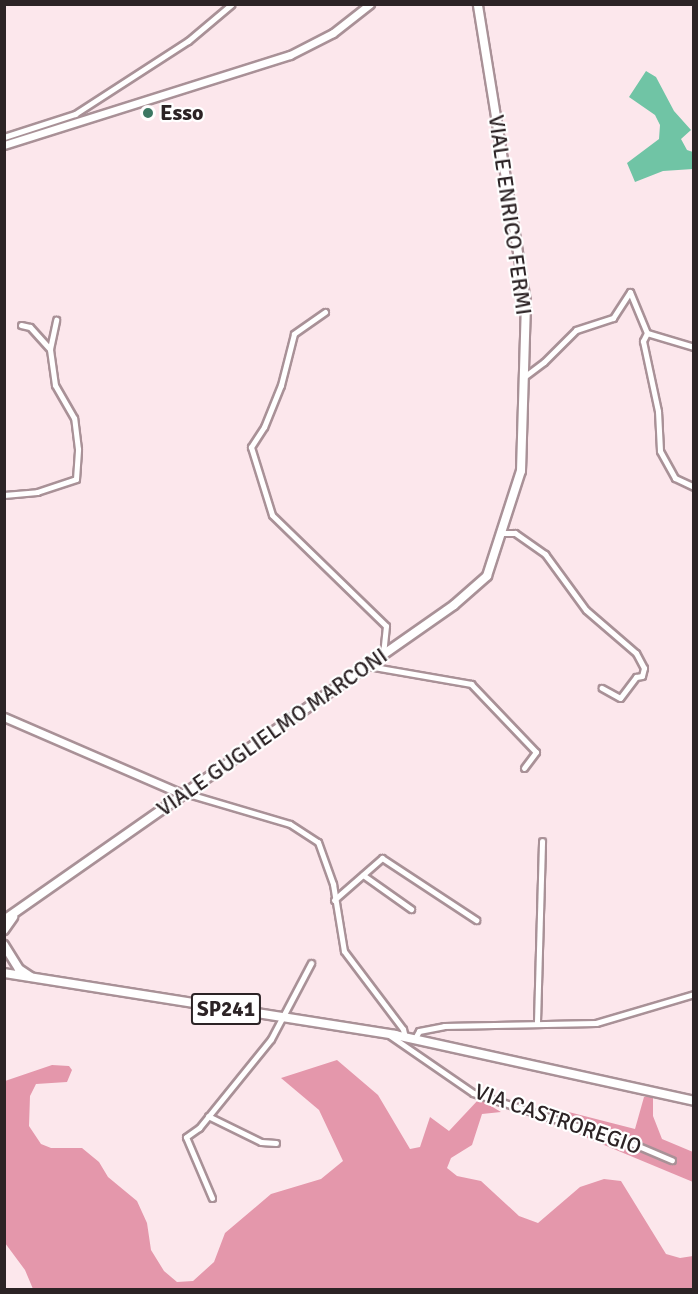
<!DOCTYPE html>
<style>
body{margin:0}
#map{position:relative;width:698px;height:1294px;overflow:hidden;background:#fce7ec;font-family:Signika,sans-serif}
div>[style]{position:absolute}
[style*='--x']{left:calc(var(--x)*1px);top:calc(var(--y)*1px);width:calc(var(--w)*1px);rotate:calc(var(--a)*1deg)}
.forest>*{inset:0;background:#e497ab}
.water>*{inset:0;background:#70c4a5}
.roads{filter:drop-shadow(2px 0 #a99197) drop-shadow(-2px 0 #a99197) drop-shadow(0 2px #a99197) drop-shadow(0 -2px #a99197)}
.minor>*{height:5px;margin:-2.5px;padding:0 2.5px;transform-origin:2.5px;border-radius:2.5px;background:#fff}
.tertiary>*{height:7px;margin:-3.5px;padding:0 3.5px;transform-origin:3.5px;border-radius:3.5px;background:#fff}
.secondary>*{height:8px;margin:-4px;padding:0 4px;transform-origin:4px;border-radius:4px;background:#fff}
.primary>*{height:8px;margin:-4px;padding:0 4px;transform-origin:4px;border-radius:4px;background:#fff}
.dots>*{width:16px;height:16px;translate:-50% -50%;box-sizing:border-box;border:3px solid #fff;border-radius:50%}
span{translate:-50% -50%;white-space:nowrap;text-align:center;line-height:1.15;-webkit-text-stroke:4.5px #fff;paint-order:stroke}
.shield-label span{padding:2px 4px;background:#fff;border:2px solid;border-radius:4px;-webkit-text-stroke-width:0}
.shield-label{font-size:21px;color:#2c2325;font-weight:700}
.poi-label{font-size:22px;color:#2c2325;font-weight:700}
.left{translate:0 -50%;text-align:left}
.street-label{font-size:22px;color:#2c2325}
.frame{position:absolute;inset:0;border:6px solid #2c2325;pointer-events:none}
</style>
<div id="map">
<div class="forest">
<i style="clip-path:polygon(337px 1060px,378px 1095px,410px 1149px,420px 1147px,430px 1117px,449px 1131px,479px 1099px,501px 1112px,482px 1114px,472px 1145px,451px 1158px,447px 1168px,457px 1176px,481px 1181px,519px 1216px,538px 1223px,580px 1187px,604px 1179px,621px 1181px,666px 1254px,680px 1258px,693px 1256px,693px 1289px,33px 1289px,25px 1270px,5px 1243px,5px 1081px,52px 1065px,69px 1066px,72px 1070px,67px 1082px,36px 1084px,30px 1096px,29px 1126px,41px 1144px,51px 1148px,82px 1148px,99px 1162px,108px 1177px,137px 1201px,147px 1223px,151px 1250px,164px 1271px,177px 1282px,193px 1281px,214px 1262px,225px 1233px,271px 1194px,321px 1179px,343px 1161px,319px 1110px,281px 1078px)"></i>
<i style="clip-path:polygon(653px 1096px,653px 1116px,662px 1139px,693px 1152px,693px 1182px,568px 1130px,557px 1109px,635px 1129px,644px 1097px)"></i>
</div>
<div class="water">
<i style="clip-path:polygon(646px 71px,656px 77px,674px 111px,691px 130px,681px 139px,687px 150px,693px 152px,693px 169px,663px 171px,635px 182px,627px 163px,659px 139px,660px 125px,655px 115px,629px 97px)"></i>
</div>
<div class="roads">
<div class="minor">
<i style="--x:4;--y:137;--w:75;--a:-17.9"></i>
<i style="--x:75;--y:114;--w:135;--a:-32.9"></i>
<i style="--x:188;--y:41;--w:57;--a:-40.1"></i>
<i style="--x:325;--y:312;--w:38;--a:145"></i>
<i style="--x:294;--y:334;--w:53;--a:104.3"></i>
<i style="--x:281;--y:385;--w:45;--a:112"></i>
<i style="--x:264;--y:427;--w:24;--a:123"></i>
<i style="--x:251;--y:447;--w:71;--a:72.8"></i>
<i style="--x:272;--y:515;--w:159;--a:44.2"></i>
<i style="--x:386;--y:626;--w:29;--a:96"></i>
<i style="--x:21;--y:325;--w:9;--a:13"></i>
<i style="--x:30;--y:327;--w:30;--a:48"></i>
<i style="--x:647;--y:333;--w:9;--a:117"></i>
<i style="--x:643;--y:341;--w:72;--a:77.9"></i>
<i style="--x:658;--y:411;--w:40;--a:87.1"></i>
<i style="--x:660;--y:451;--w:31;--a:61"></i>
<i style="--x:675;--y:478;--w:21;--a:25"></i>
<i style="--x:524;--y:377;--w:25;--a:-37"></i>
<i style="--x:544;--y:362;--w:45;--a:-45"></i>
<i style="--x:576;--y:330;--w:39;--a:-18"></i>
<i style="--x:613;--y:318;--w:31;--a:-57"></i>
<i style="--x:630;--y:292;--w:44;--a:67.5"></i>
<i style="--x:647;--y:333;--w:49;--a:16.6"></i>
<i style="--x:4;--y:495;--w:33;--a:-5"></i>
<i style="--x:37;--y:492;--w:41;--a:-18.4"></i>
<i style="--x:76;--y:479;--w:30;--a:-86"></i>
<i style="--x:78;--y:449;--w:31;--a:-97"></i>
<i style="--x:74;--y:418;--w:38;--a:-120"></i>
<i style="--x:55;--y:385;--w:36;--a:-98"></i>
<i style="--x:50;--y:349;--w:30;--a:-78"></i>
<i style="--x:502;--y:533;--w:13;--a:0"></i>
<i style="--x:515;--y:533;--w:37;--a:35"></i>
<i style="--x:545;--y:554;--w:69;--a:53.8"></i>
<i style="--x:586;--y:610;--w:66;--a:40.7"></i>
<i style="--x:636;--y:653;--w:17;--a:62"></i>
<i style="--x:644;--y:668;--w:8;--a:104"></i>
<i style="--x:642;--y:676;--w:6;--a:171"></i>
<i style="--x:636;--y:677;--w:26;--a:127"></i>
<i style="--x:620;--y:698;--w:21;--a:-151"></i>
<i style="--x:368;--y:666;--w:105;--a:9.9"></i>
<i style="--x:471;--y:684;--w:94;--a:46.3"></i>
<i style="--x:536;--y:752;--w:20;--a:127"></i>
<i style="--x:185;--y:793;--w:109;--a:16.4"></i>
<i style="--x:290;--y:824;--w:33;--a:33"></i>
<i style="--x:318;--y:842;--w:45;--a:70.3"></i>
<i style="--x:333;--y:884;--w:68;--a:80.7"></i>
<i style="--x:344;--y:951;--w:98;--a:52.9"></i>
<i style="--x:403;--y:1029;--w:8;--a:76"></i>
<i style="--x:363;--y:875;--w:59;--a:35.3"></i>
<i style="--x:334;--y:900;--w:64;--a:-41.2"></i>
<i style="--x:382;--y:858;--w:113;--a:33.4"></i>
<i style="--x:537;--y:1022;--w:181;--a:-88.4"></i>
<i style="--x:389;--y:1035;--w:102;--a:34.6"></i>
<i style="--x:473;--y:1093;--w:171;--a:17.7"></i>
<i style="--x:636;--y:1145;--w:39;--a:23"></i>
<i style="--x:414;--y:1040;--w:10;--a:-61"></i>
<i style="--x:419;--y:1031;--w:25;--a:-11"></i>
<i style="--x:444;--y:1026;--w:152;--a:-1.1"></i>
<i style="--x:596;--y:1023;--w:102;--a:-16.5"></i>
<i style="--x:208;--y:1116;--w:59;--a:26.1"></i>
<i style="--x:261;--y:1142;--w:15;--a:4"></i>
<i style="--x:212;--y:1198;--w:66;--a:-113.1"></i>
<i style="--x:186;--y:1137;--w:16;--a:-35"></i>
<i style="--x:199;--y:1128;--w:114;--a:-51"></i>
<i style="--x:271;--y:1039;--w:86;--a:-62.2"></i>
</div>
<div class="tertiary">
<i style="--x:4;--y:145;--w:300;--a:-17.5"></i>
<i style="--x:290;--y:55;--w:48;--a:-27.1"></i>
<i style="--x:333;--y:33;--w:47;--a:-38.1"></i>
<i style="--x:4;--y:717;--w:194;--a:23.4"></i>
</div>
<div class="secondary">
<i style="--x:4;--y:920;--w:549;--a:-34.99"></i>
<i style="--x:454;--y:605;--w:44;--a:-41.3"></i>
<i style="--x:487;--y:576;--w:110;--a:-72.1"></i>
<i style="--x:521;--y:471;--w:169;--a:-88.3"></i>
<i style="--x:526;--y:302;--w:302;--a:-99.2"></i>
<i style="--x:4;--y:930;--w:16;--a:-55"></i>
<i style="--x:4;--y:945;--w:28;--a:58"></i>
<i style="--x:19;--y:969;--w:14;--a:34"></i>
</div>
<div class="primary">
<i style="--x:4;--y:973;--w:396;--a:9"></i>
<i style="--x:395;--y:1035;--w:306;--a:12.4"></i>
</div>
</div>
<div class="dots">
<i style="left:148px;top:113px;background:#3c7863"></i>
</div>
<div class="shield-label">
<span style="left:226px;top:1009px">SP241</span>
</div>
<div class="poi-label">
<span class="left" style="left:160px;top:113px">Esso</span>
</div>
<div class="street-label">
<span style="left:510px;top:215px;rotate:82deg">VIALE ENRICO FERMI</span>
<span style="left:272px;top:732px;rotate:-35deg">VIALE GUGLIELMO MARCONI</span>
<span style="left:558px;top:1119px;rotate:19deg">VIA CASTROREGIO</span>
</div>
<div class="frame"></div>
</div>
